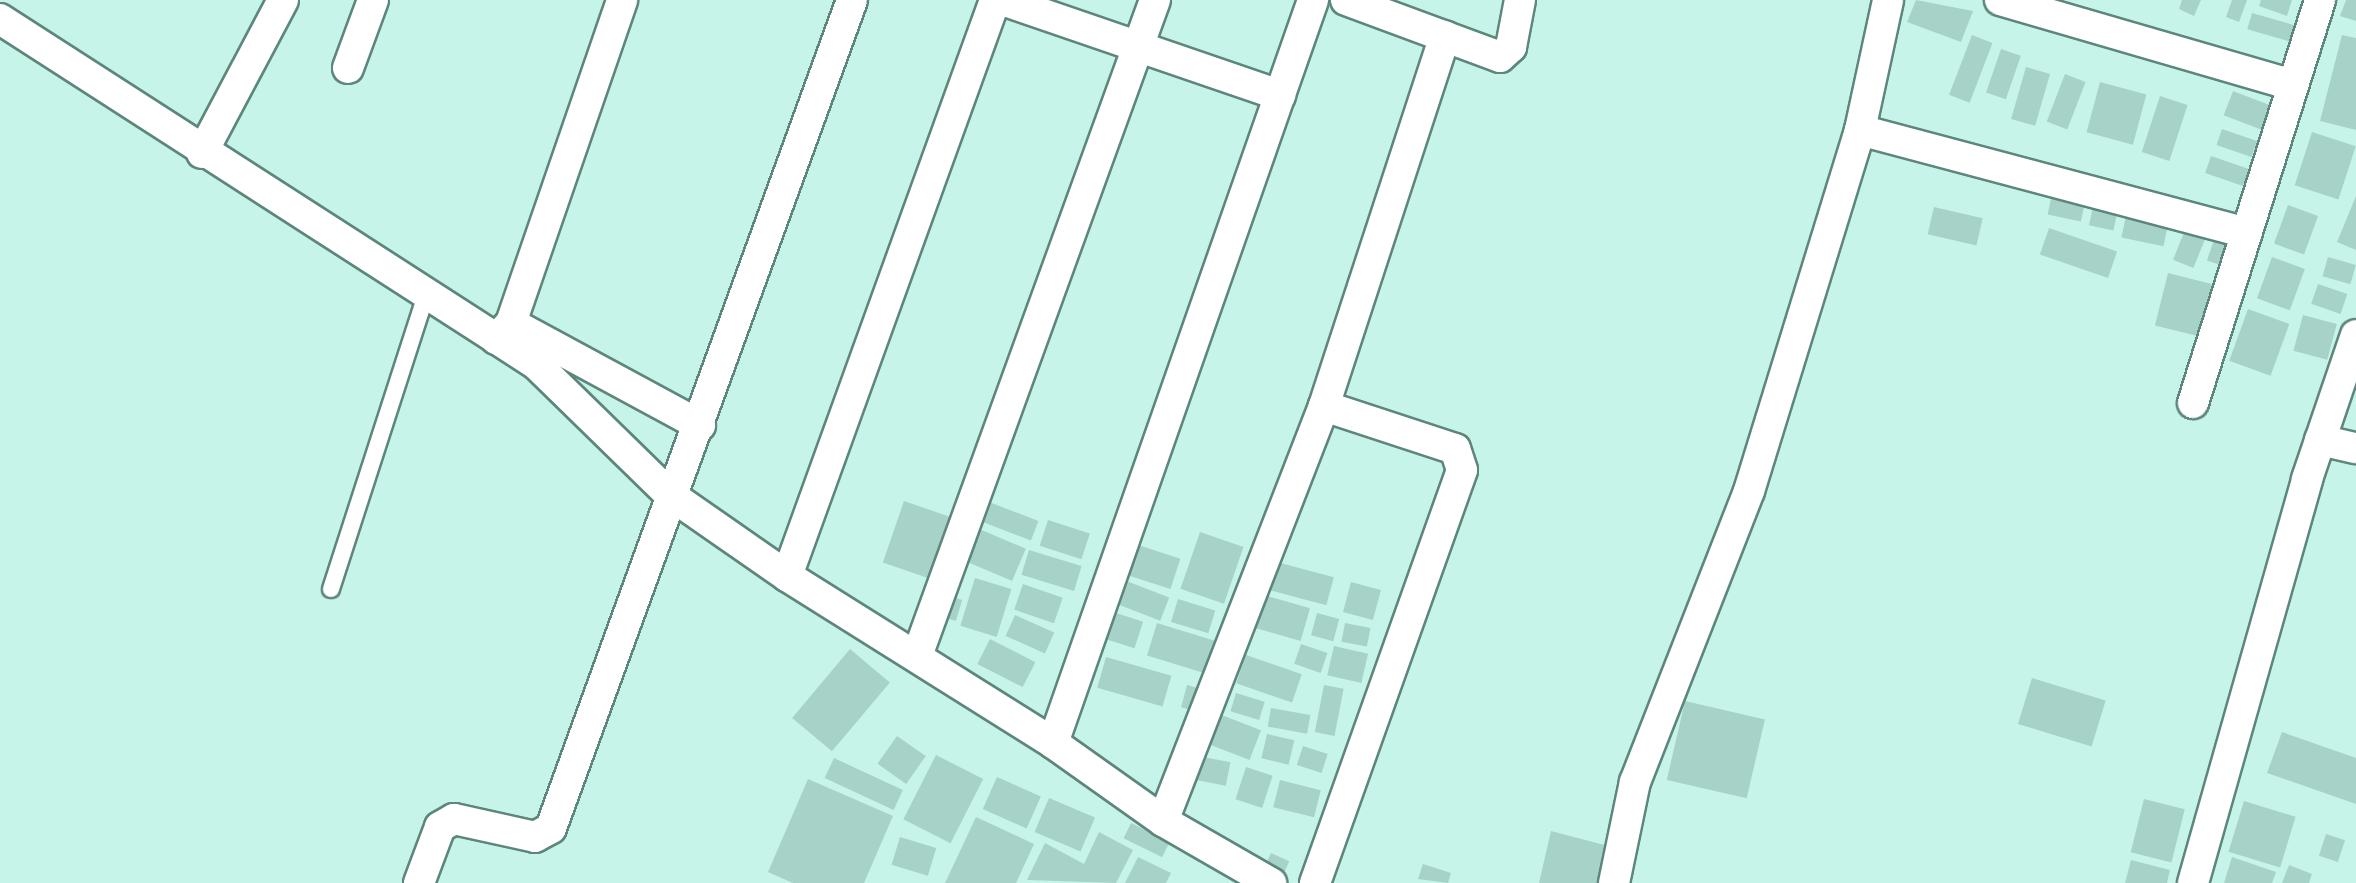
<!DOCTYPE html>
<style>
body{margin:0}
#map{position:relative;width:2356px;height:883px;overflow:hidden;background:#c7f4e9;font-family:Figtree,sans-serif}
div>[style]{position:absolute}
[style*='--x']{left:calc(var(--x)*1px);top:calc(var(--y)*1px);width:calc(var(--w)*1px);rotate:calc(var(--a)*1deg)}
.building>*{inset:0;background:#a7d2c8;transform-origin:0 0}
.roads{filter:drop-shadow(2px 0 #5d867c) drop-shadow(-2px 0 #5d867c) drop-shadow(0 2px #5d867c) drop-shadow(0 -2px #5d867c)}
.service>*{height:16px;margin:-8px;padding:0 8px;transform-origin:8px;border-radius:8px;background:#fff}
.minor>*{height:30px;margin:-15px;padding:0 15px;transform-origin:15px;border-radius:15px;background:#fff}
span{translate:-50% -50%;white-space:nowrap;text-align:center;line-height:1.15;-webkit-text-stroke:6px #dcfff6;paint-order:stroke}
</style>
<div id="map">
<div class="building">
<i style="clip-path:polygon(1916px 0,1973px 11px,1961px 42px,1907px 22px)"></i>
<i style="clip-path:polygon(2182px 0,2201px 0,2194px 16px,2179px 9px)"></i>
<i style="clip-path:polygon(2232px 0,2247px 0,2239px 22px,2226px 17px)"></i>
<i style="clip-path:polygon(2261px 0,2292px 0,2287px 16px,2259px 6px)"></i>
<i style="clip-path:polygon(2346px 0,2356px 0,2356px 21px,2340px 16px)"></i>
<i style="left:2252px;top:13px;width:44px;height:17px;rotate:16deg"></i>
<i style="left:1972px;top:35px;width:22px;height:64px;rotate:21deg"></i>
<i style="clip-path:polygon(2342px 35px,2356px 38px,2356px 130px,2320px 121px)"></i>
<i style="left:2001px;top:49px;width:21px;height:46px;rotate:19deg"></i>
<i style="left:2026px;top:67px;width:25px;height:54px;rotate:16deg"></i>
<i style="left:2065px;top:74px;width:22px;height:51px;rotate:21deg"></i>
<i style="left:2100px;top:82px;width:48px;height:52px;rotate:15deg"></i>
<i style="left:2233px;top:91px;width:44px;height:26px;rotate:21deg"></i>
<i style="left:2160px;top:96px;width:29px;height:59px;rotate:18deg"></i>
<i style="left:2222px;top:129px;width:37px;height:17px;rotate:19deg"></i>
<i style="left:2312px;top:132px;width:46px;height:56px;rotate:18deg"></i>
<i style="left:2211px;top:156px;width:40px;height:18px;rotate:19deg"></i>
<i style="left:2053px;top:189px;width:34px;height:26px;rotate:12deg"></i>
<i style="clip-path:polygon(2356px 196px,2356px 250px,2337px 242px)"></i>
<i style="left:2095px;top:197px;width:25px;height:29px;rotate:12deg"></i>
<i style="left:2288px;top:205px;width:32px;height:41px;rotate:20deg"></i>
<i style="left:1934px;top:207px;width:50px;height:28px;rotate:13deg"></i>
<i style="left:2127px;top:211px;width:43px;height:27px;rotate:12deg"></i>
<i style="left:2049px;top:228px;width:72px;height:28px;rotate:19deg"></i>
<i style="left:2185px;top:230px;width:22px;height:32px;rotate:22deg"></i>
<i style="left:2216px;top:234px;width:18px;height:28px;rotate:19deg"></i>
<i style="left:2272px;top:257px;width:35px;height:44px;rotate:20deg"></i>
<i style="left:2328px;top:257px;width:29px;height:20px;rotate:16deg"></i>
<i style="left:2168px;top:273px;width:45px;height:54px;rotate:14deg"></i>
<i style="left:2318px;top:284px;width:31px;height:21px;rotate:19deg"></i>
<i style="left:2248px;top:309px;width:44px;height:55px;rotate:20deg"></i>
<i style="left:2303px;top:315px;width:35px;height:37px;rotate:15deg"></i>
<i style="left:904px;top:501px;width:53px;height:65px;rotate:19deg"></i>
<i style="left:989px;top:502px;width:53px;height:21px;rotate:21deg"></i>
<i style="left:1048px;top:520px;width:44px;height:27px;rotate:18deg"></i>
<i style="left:977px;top:528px;width:53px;height:35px;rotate:23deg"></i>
<i style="left:1200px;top:532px;width:46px;height:60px;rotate:19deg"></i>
<i style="left:1129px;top:542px;width:54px;height:32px;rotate:18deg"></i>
<i style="left:1029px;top:550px;width:55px;height:26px;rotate:17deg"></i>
<i style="left:1273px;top:561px;width:63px;height:29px;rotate:15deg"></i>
<i style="left:1116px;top:577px;width:57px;height:25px;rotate:21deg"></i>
<i style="left:975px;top:578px;width:38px;height:50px;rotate:17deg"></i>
<i style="left:1351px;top:582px;width:31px;height:31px;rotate:15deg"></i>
<i style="left:1023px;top:584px;width:42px;height:27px;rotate:19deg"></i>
<i style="left:1260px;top:594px;width:52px;height:34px;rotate:16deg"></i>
<i style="left:946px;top:595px;width:17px;height:22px;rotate:17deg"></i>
<i style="left:1178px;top:599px;width:39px;height:24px;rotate:17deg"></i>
<i style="left:1107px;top:610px;width:38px;height:28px;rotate:18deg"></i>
<i style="left:1317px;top:613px;width:23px;height:23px;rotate:15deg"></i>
<i style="left:1015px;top:615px;width:43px;height:23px;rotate:24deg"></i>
<i style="left:1157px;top:623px;width:63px;height:34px;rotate:17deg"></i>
<i style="left:1345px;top:623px;width:26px;height:19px;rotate:11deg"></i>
<i style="left:990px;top:639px;width:51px;height:28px;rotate:27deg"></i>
<i style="left:1301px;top:644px;width:28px;height:21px;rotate:19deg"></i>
<i style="left:1334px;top:646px;width:35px;height:30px;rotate:13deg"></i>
<i style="left:850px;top:649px;width:52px;height:90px;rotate:40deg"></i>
<i style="left:1246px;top:655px;width:59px;height:30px;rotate:19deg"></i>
<i style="left:1106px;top:657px;width:68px;height:32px;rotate:16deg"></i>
<i style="left:2032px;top:678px;width:77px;height:48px;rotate:17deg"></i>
<i style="left:1187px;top:685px;width:16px;height:23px;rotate:15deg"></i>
<i style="left:1324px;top:685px;width:20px;height:48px;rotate:11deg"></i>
<i style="left:1236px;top:693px;width:30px;height:19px;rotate:17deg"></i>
<i style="left:1685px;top:701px;width:82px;height:81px;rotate:13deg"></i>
<i style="left:1271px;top:708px;width:40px;height:19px;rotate:10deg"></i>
<i style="left:1219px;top:714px;width:45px;height:32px;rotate:21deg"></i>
<i style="clip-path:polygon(2282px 732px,2356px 758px,2356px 804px,2267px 773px)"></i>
<i style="left:1267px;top:734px;width:28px;height:25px;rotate:13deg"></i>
<i style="left:897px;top:736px;width:35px;height:34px;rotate:35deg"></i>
<i style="left:1303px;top:746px;width:26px;height:20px;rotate:18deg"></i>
<i style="left:936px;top:755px;width:53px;height:72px;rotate:27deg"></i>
<i style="left:1198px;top:756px;width:33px;height:24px;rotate:11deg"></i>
<i style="left:834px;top:758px;width:76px;height:22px;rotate:25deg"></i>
<i style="left:1246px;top:767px;width:28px;height:34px;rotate:18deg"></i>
<i style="left:997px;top:777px;width:48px;height:35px;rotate:24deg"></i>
<i style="clip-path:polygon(808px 779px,893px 816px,864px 883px,793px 883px,768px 872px)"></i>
<i style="left:1280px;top:780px;width:42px;height:28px;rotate:14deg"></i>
<i style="left:1049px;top:798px;width:50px;height:37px;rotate:23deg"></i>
<i style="left:2144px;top:799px;width:42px;height:55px;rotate:14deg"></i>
<i style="left:2244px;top:801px;width:54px;height:53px;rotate:17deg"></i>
<i style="clip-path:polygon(976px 817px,1034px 844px,1016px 883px,945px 883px)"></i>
<i style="left:1131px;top:823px;width:43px;height:17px;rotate:26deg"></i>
<i style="clip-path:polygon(1551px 831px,1612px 847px,1603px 883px,1539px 883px)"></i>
<i style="clip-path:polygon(1099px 832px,1133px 850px,1116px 883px,1027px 880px,1045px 843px,1084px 864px)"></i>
<i style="left:2326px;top:834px;width:20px;height:23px;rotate:18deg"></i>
<i style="left:900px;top:837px;width:38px;height:29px;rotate:17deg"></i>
<i style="left:1271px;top:853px;width:20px;height:16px;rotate:24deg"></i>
<i style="clip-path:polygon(1138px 857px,1171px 873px,1166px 883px,1125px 883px)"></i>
<i style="clip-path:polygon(2232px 857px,2276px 872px,2272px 883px,2224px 883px)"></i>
<i style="clip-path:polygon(2131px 860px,2170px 870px,2167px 883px,2125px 883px)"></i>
<i style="clip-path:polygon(1423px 864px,1451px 873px,1448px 883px,1418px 879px)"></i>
<i style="clip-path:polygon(2289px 865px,2312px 874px,2309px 883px,2282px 883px)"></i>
</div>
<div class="roads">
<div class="service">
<i style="--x:331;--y:589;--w:312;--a:-72.1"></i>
</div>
<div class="minor">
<i style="--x:1002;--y:0;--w:294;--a:18.9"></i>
<i style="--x:1346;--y:0;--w:164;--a:20.3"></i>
<i style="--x:1500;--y:57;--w:15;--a:-42"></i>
<i style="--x:1511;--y:47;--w:48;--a:-79.2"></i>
<i style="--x:2000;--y:0;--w:304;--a:16.2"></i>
<i style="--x:0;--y:19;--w:637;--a:32.77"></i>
<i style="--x:536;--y:364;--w:186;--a:44.3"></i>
<i style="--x:669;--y:494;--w:144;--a:34.8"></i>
<i style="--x:787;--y:576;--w:314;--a:32.1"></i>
<i style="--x:1053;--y:743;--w:135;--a:35.3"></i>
<i style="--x:1163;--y:821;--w:125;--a:29.9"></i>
<i style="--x:348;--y:68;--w:72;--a:-69.8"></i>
<i style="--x:1860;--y:130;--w:400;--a:14.9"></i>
<i style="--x:202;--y:153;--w:173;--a:-62.1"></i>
<i style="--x:511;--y:323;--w:215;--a:28.4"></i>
<i style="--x:496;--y:339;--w:22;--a:-47"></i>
<i style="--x:511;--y:323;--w:342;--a:-71"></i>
<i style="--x:2193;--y:403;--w:423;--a:-72.5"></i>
<i style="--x:2320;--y:440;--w:37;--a:13"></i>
<i style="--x:787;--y:576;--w:612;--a:-70.14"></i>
<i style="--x:917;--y:656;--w:698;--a:-70.06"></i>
<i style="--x:1053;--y:743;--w:787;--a:-70.71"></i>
<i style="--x:1163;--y:821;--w:445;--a:-68.8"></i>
<i style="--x:1324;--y:406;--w:389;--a:-71.9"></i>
<i style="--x:419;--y:883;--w:60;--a:-69.4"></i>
<i style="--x:440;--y:827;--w:16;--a:-30"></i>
<i style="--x:454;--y:819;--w:83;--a:12.5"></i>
<i style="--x:535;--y:837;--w:18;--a:-29"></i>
<i style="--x:551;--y:828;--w:881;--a:-70.02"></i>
<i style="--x:1315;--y:883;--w:438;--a:-70.4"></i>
<i style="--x:1462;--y:470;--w:22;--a:-108"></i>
<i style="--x:1455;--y:449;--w:138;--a:-161.8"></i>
<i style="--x:1614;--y:883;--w:103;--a:-78.3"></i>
<i style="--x:1635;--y:782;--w:313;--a:-68.6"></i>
<i style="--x:1749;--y:491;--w:378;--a:-72.9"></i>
<i style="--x:1860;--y:130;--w:133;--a:-77.8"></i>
<i style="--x:2193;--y:883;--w:420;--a:-74.2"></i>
<i style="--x:2307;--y:479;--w:152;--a:-71.2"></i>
</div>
</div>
</div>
